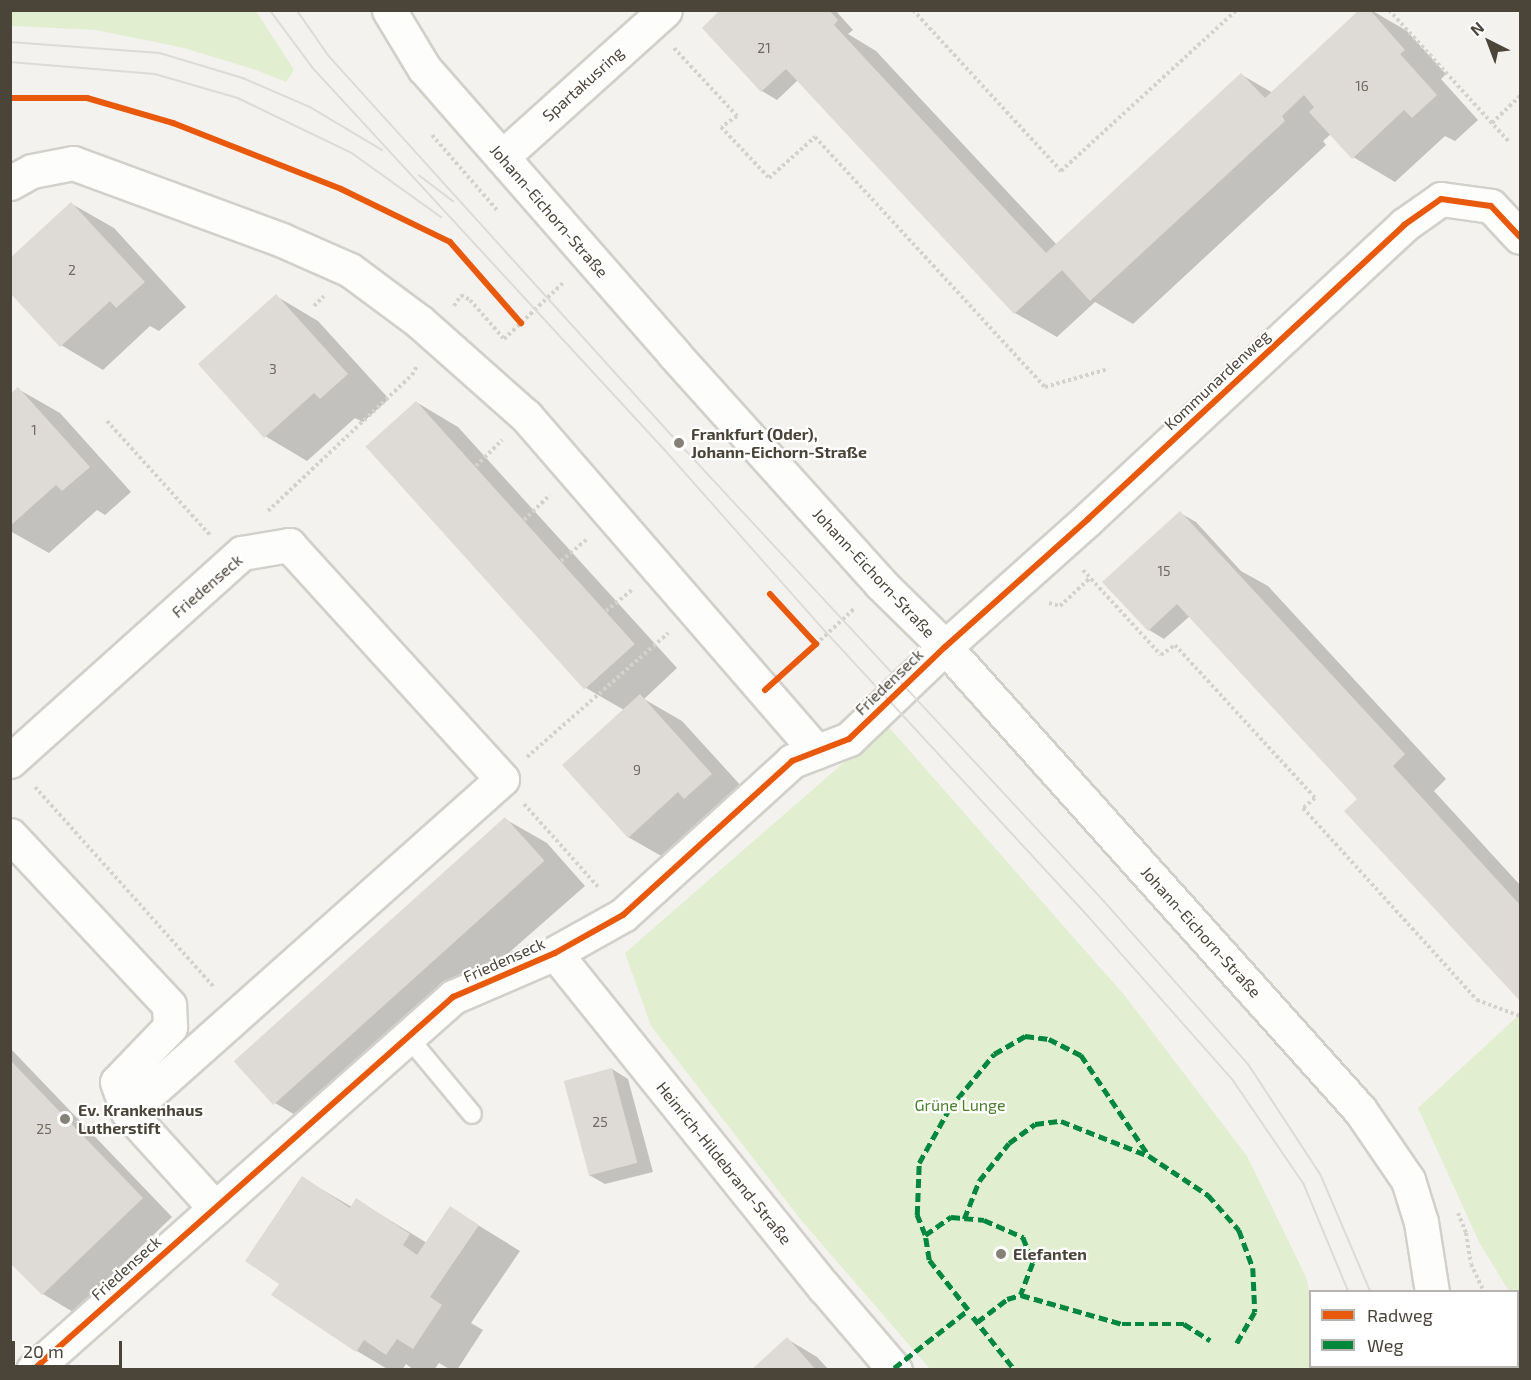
<!DOCTYPE html>
<meta charset="utf-8">
<style>
body{margin:0}
#map{position:relative;width:1531px;height:1380px;overflow:hidden;background:#f4f2ee;font-family:"Exo 2",sans-serif}
div>[style]{position:absolute}
[style*='--x']{left:calc(var(--x)*1px);top:calc(var(--y)*1px);width:calc(var(--w)*1px);rotate:calc(var(--a)*1deg)}
.green>*{inset:0;background:#e1eecf}
.shadow>*{inset:0;background:#0003}
.building>*{inset:0;background:#dedbd6;transform-origin:0 0}
.path>*{height:4px;margin-top:-2px;transform-origin:0;background:repeating-linear-gradient(90deg,#d3d2cc 0 3px,transparent 0 6px)}
.roads{filter:drop-shadow(2px 0 #d2d0cb) drop-shadow(-2px 0 #d2d0cb) drop-shadow(0 2px #d2d0cb) drop-shadow(0 -2px #d2d0cb)}
.service>*{height:18px;margin:-9px;padding:0 9px;transform-origin:9px;border-radius:9px;background:#fdfdfc}
.minor>*{height:33px;margin:-16.5px;padding:0 16.5px;transform-origin:16.5px;border-radius:16.5px;background:#fdfdfc}
.tram>*{height:1.5px;margin:-0.75px;padding:0 0.75px;transform-origin:0.75px;border-radius:0.75px;background:#dbdbda}
.quiet>*{height:4.5px;margin-top:-2.25px;transform-origin:0;background:repeating-linear-gradient(90deg,#00873e 0 9px,transparent 0 13.5px)}
.cycleway>*{height:6px;margin:-3px;padding:0 3px;transform-origin:3px;border-radius:3px;background:#e8590c}
.dots>*{width:16px;height:16px;translate:-50% -50%;box-sizing:border-box;border:3px solid #fff;border-radius:50%}
span{translate:-50% -50%;white-space:nowrap;text-align:center;line-height:1.15;-webkit-text-stroke:4.5px #fff;paint-order:stroke}
.number-label{font-size:14px;color:#706a61}
.number-label span{-webkit-text-stroke-width:0}
.street-label{font-size:16px;color:#4b4439}
.poi-label{font-size:16px;color:#4b4439;font-weight:700}
.left{translate:0 -50%;text-align:left}
.park-label{font-size:16px;color:#4a7f2a}
.frame{position:absolute;inset:0;border:12px solid #4b4439;pointer-events:none}
.legend{position:absolute;left:1309px;top:1290px;width:210px;height:78px;box-sizing:border-box;background:#fff;border:2px solid #b7b4b0;margin:0;padding:8px 10px;list-style:none;font-size:18px;color:#4b4439}
.legend li{display:flex;align-items:center;gap:12px;height:30px}
.legend b{width:30px;border:2px solid #b7b4b0}
.north{position:absolute;left:1459px;top:12px;width:60px;height:60px;-webkit-text-stroke:4px #fff;paint-order:stroke;rotate:318deg;font-size:16px;font-weight:700;line-height:24px;text-align:center;color:#4b4439}
.north::after{content:'';display:block;margin:auto;width:21px;height:27px;background:#4b4439;clip-path:polygon(50% 0,100% 100%,50% 72%,0 100%)}
.scale{position:absolute;left:12px;top:1341px;width:110px;height:27px;box-sizing:border-box;border:3px solid #4b4439;border-top:0;padding-left:8px;font-size:18px;line-height:21px;white-space:nowrap;color:#4b4439;-webkit-text-stroke:4px #fff;paint-order:stroke}
</style>
<div id="map">
<div class="green">
<i style="clip-path:polygon(10px 11px,256px 11px,294px 70px,286px 82px,256px 70px,184px 48px,96px 30px,11px 26px)"></i>
<i style="clip-path:polygon(887px 725px,1125px 996px,1247px 1156px,1306px 1277px,1310px 1294px,1310px 1366px,1329px 1367px,1329px 1369px,930px 1369px,801px 1220px,651px 1026px,625px 953px)"></i>
<i style="clip-path:polygon(1520px 1014px,1520px 1307px,1518px 1305px,1518px 1292px,1509px 1291px,1480px 1244px,1418px 1108px)"></i>
</div>
<div class="shadow">
<i style="clip-path:polygon(722px 10px,835px 10px,853px 30px,848px 34px,876px 51px,1057px 245px,1242px 75px,1273px 93px,1361px 10px,1371px 10px,1407px 31px,1446px 74px,1441px 79px,1478px 120px,1455px 141px,1445px 136px,1395px 182px,1353px 157px,1331px 134px,1323px 141px,1326px 145px,1133px 324px,1095px 302px,1057px 337px,1015px 313px,798px 80px,777px 100px,762px 91px)"></i>
<i style="clip-path:polygon(72px 204px,114px 228px,186px 307px,159px 331px,150px 326px,103px 370px,61px 345px)"></i>
<i style="clip-path:polygon(276px 296px,318px 321px,389px 399px,363px 422px,355px 418px,307px 461px,265px 436px)"></i>
<i style="clip-path:polygon(18px 389px,60px 413px,131px 492px,105px 515px,97px 510px,49px 553px,10px 531px,10px 396px)"></i>
<i style="clip-path:polygon(416px 402px,458px 427px,677px 668px,644px 699px,682px 721px,753px 799px,670px 861px,628px 837px,624px 710px,586px 688px,367px 447px)"></i>
<i style="clip-path:polygon(1180px 513px,1196px 522px,1241px 571px,1268px 586px,1446px 779px,1434px 791px,1520px 885px,1520px 998px,1347px 811px,1360px 799px,1190px 616px,1164px 639px,1149px 630px,1104px 582px)"></i>
<i style="clip-path:polygon(505px 819px,547px 843px,585px 886px,312px 1125px,270px 1100px)"></i>
<i style="clip-path:polygon(10px 1048px,172px 1217px,73px 1312px,43px 1294px,10px 1261px)"></i>
<i style="clip-path:polygon(612px 1069px,628px 1079px,653px 1172px,605px 1184px,589px 1175px)"></i>
<i style="clip-path:polygon(302px 1178px,352px 1207px,357px 1200px,427px 1243px,450px 1208px,520px 1251px,471px 1323px,483px 1330px,457px 1370px,451px 1370px,439px 1363px,434px 1370px,414px 1370px,406px 1364px,402px 1370px,389px 1370px,357px 1351px,281px 1283px)"></i>
<i style="clip-path:polygon(787px 1339px,817px 1357px,829px 1370px,753px 1370px)"></i>
</div>
<div class="building">
<i style="clip-path:polygon(720px 10px,829px 10px,838px 20px,834px 25px,1046px 253px,1241px 73px,1265px 98px,1359px 10px,1370px 10px,1405px 50px,1400px 54px,1437px 95px,1412px 118px,1404px 110px,1352px 159px,1309px 112px,1314px 107px,1304px 95px,1282px 116px,1285px 121px,1090px 301px,1062px 270px,1014px 314px,786px 69px,761px 92px,702px 28px)"></i>
<i style="clip-path:polygon(71px 202px,145px 282px,116px 308px,110px 301px,60px 347px,10px 293px,10px 258px)"></i>
<i style="clip-path:polygon(276px 294px,348px 374px,320px 399px,314px 393px,264px 438px,198px 364px)"></i>
<i style="clip-path:polygon(18px 387px,90px 467px,62px 491px,56px 485px,10px 526px,10px 394px)"></i>
<i style="left:416px;top:401px;width:327px;height:68px;rotate:48deg"></i>
<i style="clip-path:polygon(1180px 511px,1405px 754px,1393px 766px,1520px 905px,1520px 1001px,1344px 811px,1357px 799px,1177px 604px,1148px 631px,1102px 582px)"></i>
<i style="clip-path:polygon(640px 694px,712px 774px,684px 799px,678px 792px,628px 838px,562px 765px)"></i>
<i style="left:505px;top:817px;width:59px;height:365px;rotate:48deg"></i>
<i style="clip-path:polygon(10px 1060px,143px 1198px,42px 1295px,10px 1263px)"></i>
<i style="left:612px;top:1068px;width:98px;height:50px;rotate:75deg"></i>
<i style="clip-path:polygon(302px 1176px,350px 1208px,356px 1198px,410px 1234px,403px 1245px,417px 1255px,450px 1206px,479px 1225px,430px 1297px,442px 1305px,413px 1349px,397px 1339px,386px 1355px,364px 1340px,356px 1352px,271px 1295px,279px 1284px,245px 1261px)"></i>
<i style="clip-path:polygon(787px 1337px,816px 1370px,751px 1370px)"></i>
</div>
<div class="path">
<i style="--x:913;--y:10;--w:219;--a:47.4"></i>
<i style="--x:1061;--y:171;--w:239;--a:-42.5"></i>
<i style="--x:1389;--y:10;--w:178;--a:47.7"></i>
<i style="--x:674;--y:48;--w:93;--a:47.2"></i>
<i style="--x:737;--y:116;--w:19;--a:145"></i>
<i style="--x:721;--y:127;--w:70;--a:46.7"></i>
<i style="--x:769;--y:178;--w:62;--a:-41.7"></i>
<i style="--x:815;--y:137;--w:340;--a:47.4"></i>
<i style="--x:1045;--y:387;--w:66;--a:-15.9"></i>
<i style="--x:1492;--y:123;--w:39;--a:-44"></i>
<i style="--x:432;--y:135;--w:99;--a:49.1"></i>
<i style="--x:314;--y:306;--w:14;--a:-45"></i>
<i style="--x:454;--y:306;--w:13;--a:-58"></i>
<i style="--x:461;--y:295;--w:10;--a:29"></i>
<i style="--x:470;--y:300;--w:52;--a:48.9"></i>
<i style="--x:504;--y:339;--w:81;--a:-43.5"></i>
<i style="--x:107;--y:421;--w:154;--a:47.9"></i>
<i style="--x:476;--y:466;--w:37;--a:-45"></i>
<i style="--x:268;--y:511;--w:198;--a:-43.4"></i>
<i style="--x:412;--y:375;--w:10;--a:-61"></i>
<i style="--x:524;--y:520;--w:36;--a:-44"></i>
<i style="--x:561;--y:561;--w:35;--a:-40"></i>
<i style="--x:1083;--y:570;--w:115;--a:47.5"></i>
<i style="--x:1161;--y:655;--w:17;--a:-36"></i>
<i style="--x:1175;--y:645;--w:207;--a:47.5"></i>
<i style="--x:1315;--y:798;--w:16;--a:140"></i>
<i style="--x:1303;--y:808;--w:259;--a:47.8"></i>
<i style="--x:1477;--y:1000;--w:46;--a:20.4"></i>
<i style="--x:1049;--y:603;--w:11;--a:15"></i>
<i style="--x:1060;--y:606;--w:41;--a:-43"></i>
<i style="--x:606;--y:611;--w:33;--a:-39"></i>
<i style="--x:816;--y:644;--w:53;--a:-42.7"></i>
<i style="--x:527;--y:757;--w:188;--a:-41.3"></i>
<i style="--x:35;--y:787;--w:268;--a:48.2"></i>
<i style="--x:524;--y:804;--w:113;--a:48.2"></i>
<i style="--x:1458;--y:1213;--w:22;--a:68"></i>
<i style="--x:1466;--y:1233;--w:31;--a:81"></i>
<i style="--x:1471;--y:1264;--w:31;--a:65"></i>
</div>
<div class="roads">
<div class="service">
<i style="--x:408;--y:1037;--w:100;--a:50.3"></i>
</div>
<div class="minor">
<i style="--x:389;--y:10;--w:68;--a:58.9"></i>
<i style="--x:424;--y:68;--w:380;--a:48.8"></i>
<i style="--x:674;--y:354;--w:309;--a:48"></i>
<i style="--x:881;--y:584;--w:90;--a:44.5"></i>
<i style="--x:945;--y:647;--w:622;--a:48.13"></i>
<i style="--x:1360;--y:1110;--w:85;--a:55.6"></i>
<i style="--x:1408;--y:1180;--w:44;--a:72.8"></i>
<i style="--x:1421;--y:1222;--w:71;--a:81.1"></i>
<i style="--x:502;--y:157;--w:219;--a:-42"></i>
<i style="--x:10;--y:183;--w:25;--a:-29"></i>
<i style="--x:32;--y:171;--w:42;--a:-11"></i>
<i style="--x:73;--y:163;--w:223;--a:20.2"></i>
<i style="--x:282;--y:240;--w:74;--a:23.8"></i>
<i style="--x:350;--y:270;--w:87;--a:36.6"></i>
<i style="--x:420;--y:322;--w:142;--a:41.6"></i>
<i style="--x:526;--y:416;--w:444;--a:49.1"></i>
<i style="--x:10;--y:761;--w:312;--a:-41.9"></i>
<i style="--x:242;--y:553;--w:48;--a:-9.7"></i>
<i style="--x:289;--y:545;--w:316;--a:47.7"></i>
<i style="--x:502;--y:779;--w:501;--a:138.32"></i>
<i style="--x:10;--y:835;--w:233;--a:46.9"></i>
<i style="--x:169;--y:1005;--w:22;--a:87"></i>
<i style="--x:170;--y:1027;--w:76;--a:133.9"></i>
<i style="--x:117;--y:1082;--w:32;--a:70"></i>
<i style="--x:128;--y:1112;--w:130;--a:47.8"></i>
<i style="--x:555;--y:953;--w:429;--a:51.2"></i>
<i style="--x:824;--y:1287;--w:109;--a:49.5"></i>
<i style="--x:1518;--y:1352;--w:2;--a:0"></i>
<i style="--x:33;--y:1370;--w:562;--a:-41.61"></i>
<i style="--x:453;--y:997;--w:111;--a:-23.3"></i>
<i style="--x:555;--y:953;--w:78;--a:-29.2"></i>
<i style="--x:623;--y:915;--w:229;--a:-42.3"></i>
<i style="--x:792;--y:761;--w:61;--a:-21.1"></i>
<i style="--x:849;--y:739;--w:133;--a:-43.8"></i>
<i style="--x:945;--y:647;--w:192;--a:-41.8"></i>
<i style="--x:1088;--y:519;--w:432;--a:-42.9"></i>
<i style="--x:1404;--y:225;--w:45;--a:-35.1"></i>
<i style="--x:1441;--y:199;--w:50;--a:8"></i>
<i style="--x:1491;--y:206;--w:42;--a:46.9"></i>
<i style="--x:1440;--y:1370;--w:4;--a:-90"></i>
</div>
</div>
<div class="tram">
<i style="--x:270;--y:10;--w:72;--a:53.4"></i>
<i style="--x:313;--y:68;--w:519;--a:47.34"></i>
<i style="--x:665;--y:450;--w:244;--a:48.5"></i>
<i style="--x:827;--y:633;--w:385;--a:47.3"></i>
<i style="--x:1088;--y:916;--w:219;--a:48.5"></i>
<i style="--x:1233;--y:1080;--w:126;--a:55.7"></i>
<i style="--x:1304;--y:1184;--w:117;--a:67.4"></i>
<i style="--x:297;--y:10;--w:56;--a:55.2"></i>
<i style="--x:329;--y:56;--w:85;--a:47.9"></i>
<i style="--x:386;--y:119;--w:437;--a:47.9"></i>
<i style="--x:679;--y:443;--w:625;--a:47.14"></i>
<i style="--x:1104;--y:901;--w:219;--a:48.5"></i>
<i style="--x:1249;--y:1065;--w:131;--a:56.8"></i>
<i style="--x:1321;--y:1175;--w:127;--a:66.9"></i>
<i style="--x:10;--y:42;--w:150;--a:4.2"></i>
<i style="--x:160;--y:53;--w:87;--a:16.8"></i>
<i style="--x:243;--y:78;--w:73;--a:23.4"></i>
<i style="--x:310;--y:107;--w:84;--a:30.8"></i>
<i style="--x:10;--y:62;--w:145;--a:4.7"></i>
<i style="--x:155;--y:74;--w:86;--a:16.1"></i>
<i style="--x:238;--y:98;--w:127;--a:25.8"></i>
<i style="--x:352;--y:153;--w:110;--a:35.7"></i>
<i style="--x:419;--y:175;--w:43;--a:37.4"></i>
<i style="--x:1365;--y:1366;--w:4;--a:90"></i>
<i style="--x:1385;--y:1366;--w:4;--a:76"></i>
</div>
<div class="quiet">
<i style="--x:964;--y:1219;--w:41;--a:-68.5"></i>
<i style="--x:979;--y:1181;--w:48;--a:-51.7"></i>
<i style="--x:1009;--y:1143;--w:32;--a:-36"></i>
<i style="--x:1035;--y:1124;--w:26;--a:-7"></i>
<i style="--x:1061;--y:1121;--w:95;--a:21.7"></i>
<i style="--x:1149;--y:1156;--w:71;--a:33.5"></i>
<i style="--x:1208;--y:1195;--w:47;--a:48.5"></i>
<i style="--x:1239;--y:1230;--w:40;--a:69.8"></i>
<i style="--x:1253;--y:1268;--w:44;--a:87.4"></i>
<i style="--x:1255;--y:1312;--w:38;--a:120"></i>
<i style="--x:925;--y:1235;--w:32;--a:-35"></i>
<i style="--x:951;--y:1217;--w:33;--a:5"></i>
<i style="--x:984;--y:1220;--w:43;--a:23.6"></i>
<i style="--x:1023;--y:1237;--w:28;--a:69"></i>
<i style="--x:1033;--y:1263;--w:34;--a:111"></i>
<i style="--x:973;--y:1317;--w:68;--a:51.6"></i>
<i style="--x:977;--y:1322;--w:38;--a:-37"></i>
<i style="--x:1007;--y:1299;--w:15;--a:-16"></i>
<i style="--x:1021;--y:1295;--w:105;--a:16"></i>
<i style="--x:1122;--y:1324;--w:62;--a:0"></i>
<i style="--x:1184;--y:1324;--w:31;--a:32"></i>
<i style="--x:894;--y:1368;--w:94;--a:-38.1"></i>
<i style="--x:968;--y:1310;--w:63;--a:-128"></i>
<i style="--x:929;--y:1260;--w:25;--a:-99"></i>
<i style="--x:925;--y:1235;--w:22;--a:-112"></i>
<i style="--x:917;--y:1215;--w:52;--a:-87.8"></i>
<i style="--x:919;--y:1163;--w:62;--a:-60.9"></i>
<i style="--x:949;--y:1109;--w:71;--a:-50.7"></i>
<i style="--x:994;--y:1054;--w:36;--a:-30"></i>
<i style="--x:1025;--y:1036;--w:24;--a:7"></i>
<i style="--x:1049;--y:1039;--w:36;--a:27"></i>
<i style="--x:1081;--y:1055;--w:122;--a:56"></i>
</div>
<div class="cycleway">
<i style="--x:10;--y:98;--w:77;--a:0"></i>
<i style="--x:87;--y:98;--w:90;--a:16.2"></i>
<i style="--x:173;--y:123;--w:180;--a:21.4"></i>
<i style="--x:341;--y:189;--w:121;--a:25.9"></i>
<i style="--x:450;--y:242;--w:108;--a:48.8"></i>
<i style="--x:765;--y:690;--w:69;--a:-42"></i>
<i style="--x:816;--y:644;--w:68;--a:-132.6"></i>
<i style="--x:33;--y:1370;--w:562;--a:-41.61"></i>
<i style="--x:453;--y:997;--w:111;--a:-23.3"></i>
<i style="--x:555;--y:953;--w:78;--a:-29.2"></i>
<i style="--x:623;--y:915;--w:229;--a:-42.3"></i>
<i style="--x:792;--y:761;--w:61;--a:-21.1"></i>
<i style="--x:849;--y:739;--w:133;--a:-43.8"></i>
<i style="--x:945;--y:647;--w:192;--a:-41.8"></i>
<i style="--x:1088;--y:519;--w:432;--a:-42.9"></i>
<i style="--x:1404;--y:225;--w:45;--a:-35.1"></i>
<i style="--x:1441;--y:199;--w:50;--a:8"></i>
<i style="--x:1491;--y:206;--w:42;--a:46.9"></i>
</div>
<div class="dots">
<i style="left:679px;top:443px;background:#868178"></i>
<i style="left:65px;top:1119px;background:#868178"></i>
<i style="left:1001px;top:1254px;background:#868178"></i>
</div>
<div class="number-label">
<span style="left:764px;top:48px">21</span>
<span style="left:1362px;top:86px">16</span>
<span style="left:72px;top:270px">2</span>
<span style="left:273px;top:369px">3</span>
<span style="left:34px;top:430px">1</span>
<span style="left:1164px;top:571px">15</span>
<span style="left:637px;top:770px">9</span>
<span style="left:600px;top:1122px">25</span>
<span style="left:44px;top:1129px">25</span>
</div>
<div class="street-label">
<span style="left:583px;top:84px;rotate:-42deg">Spartakusring</span>
<span style="left:549px;top:211px;rotate:49deg">Johann-Eichorn-Straße</span>
<span style="left:1217px;top:380px;rotate:-43deg">Kommunardenweg</span>
<span style="left:874px;top:573px;rotate:47deg">Johann-Eichorn-Straße</span>
<span style="left:207px;top:586px;rotate:-41deg">Friedenseck</span>
<span style="left:889px;top:682px;rotate:-44deg">Friedenseck</span>
<span style="left:1201px;top:932px;rotate:48deg">Johann-Eichorn-Straße</span>
<span style="left:504px;top:960px;rotate:-24deg">Friedenseck</span>
<span style="left:724px;top:1163px;rotate:51deg">Heinrich-Hildebrand-Straße</span>
<span style="left:126px;top:1268px;rotate:-42deg">Friedenseck</span>
</div>
<div class="poi-label">
<span class="left" style="left:691px;top:443px">Frankfurt (Oder),<br>Johann-Eichorn-Straße</span>
<span class="left" style="left:78px;top:1119px">Ev. Krankenhaus<br>Lutherstift</span>
<span class="left" style="left:1013px;top:1254px">Elefanten</span>
</div>
<div class="park-label">
<span style="left:960px;top:1105px">Grüne Lunge</span>
</div>
<div class="frame"></div>
<ul class="legend">
<li><b style="height:8px;background:#e8590c"></b>Radweg</li>
<li><b style="height:8px;background:#00873e"></b>Weg</li>
</ul>
<div class="north">N</div>
<div class="scale">20 m</div>
</div>
